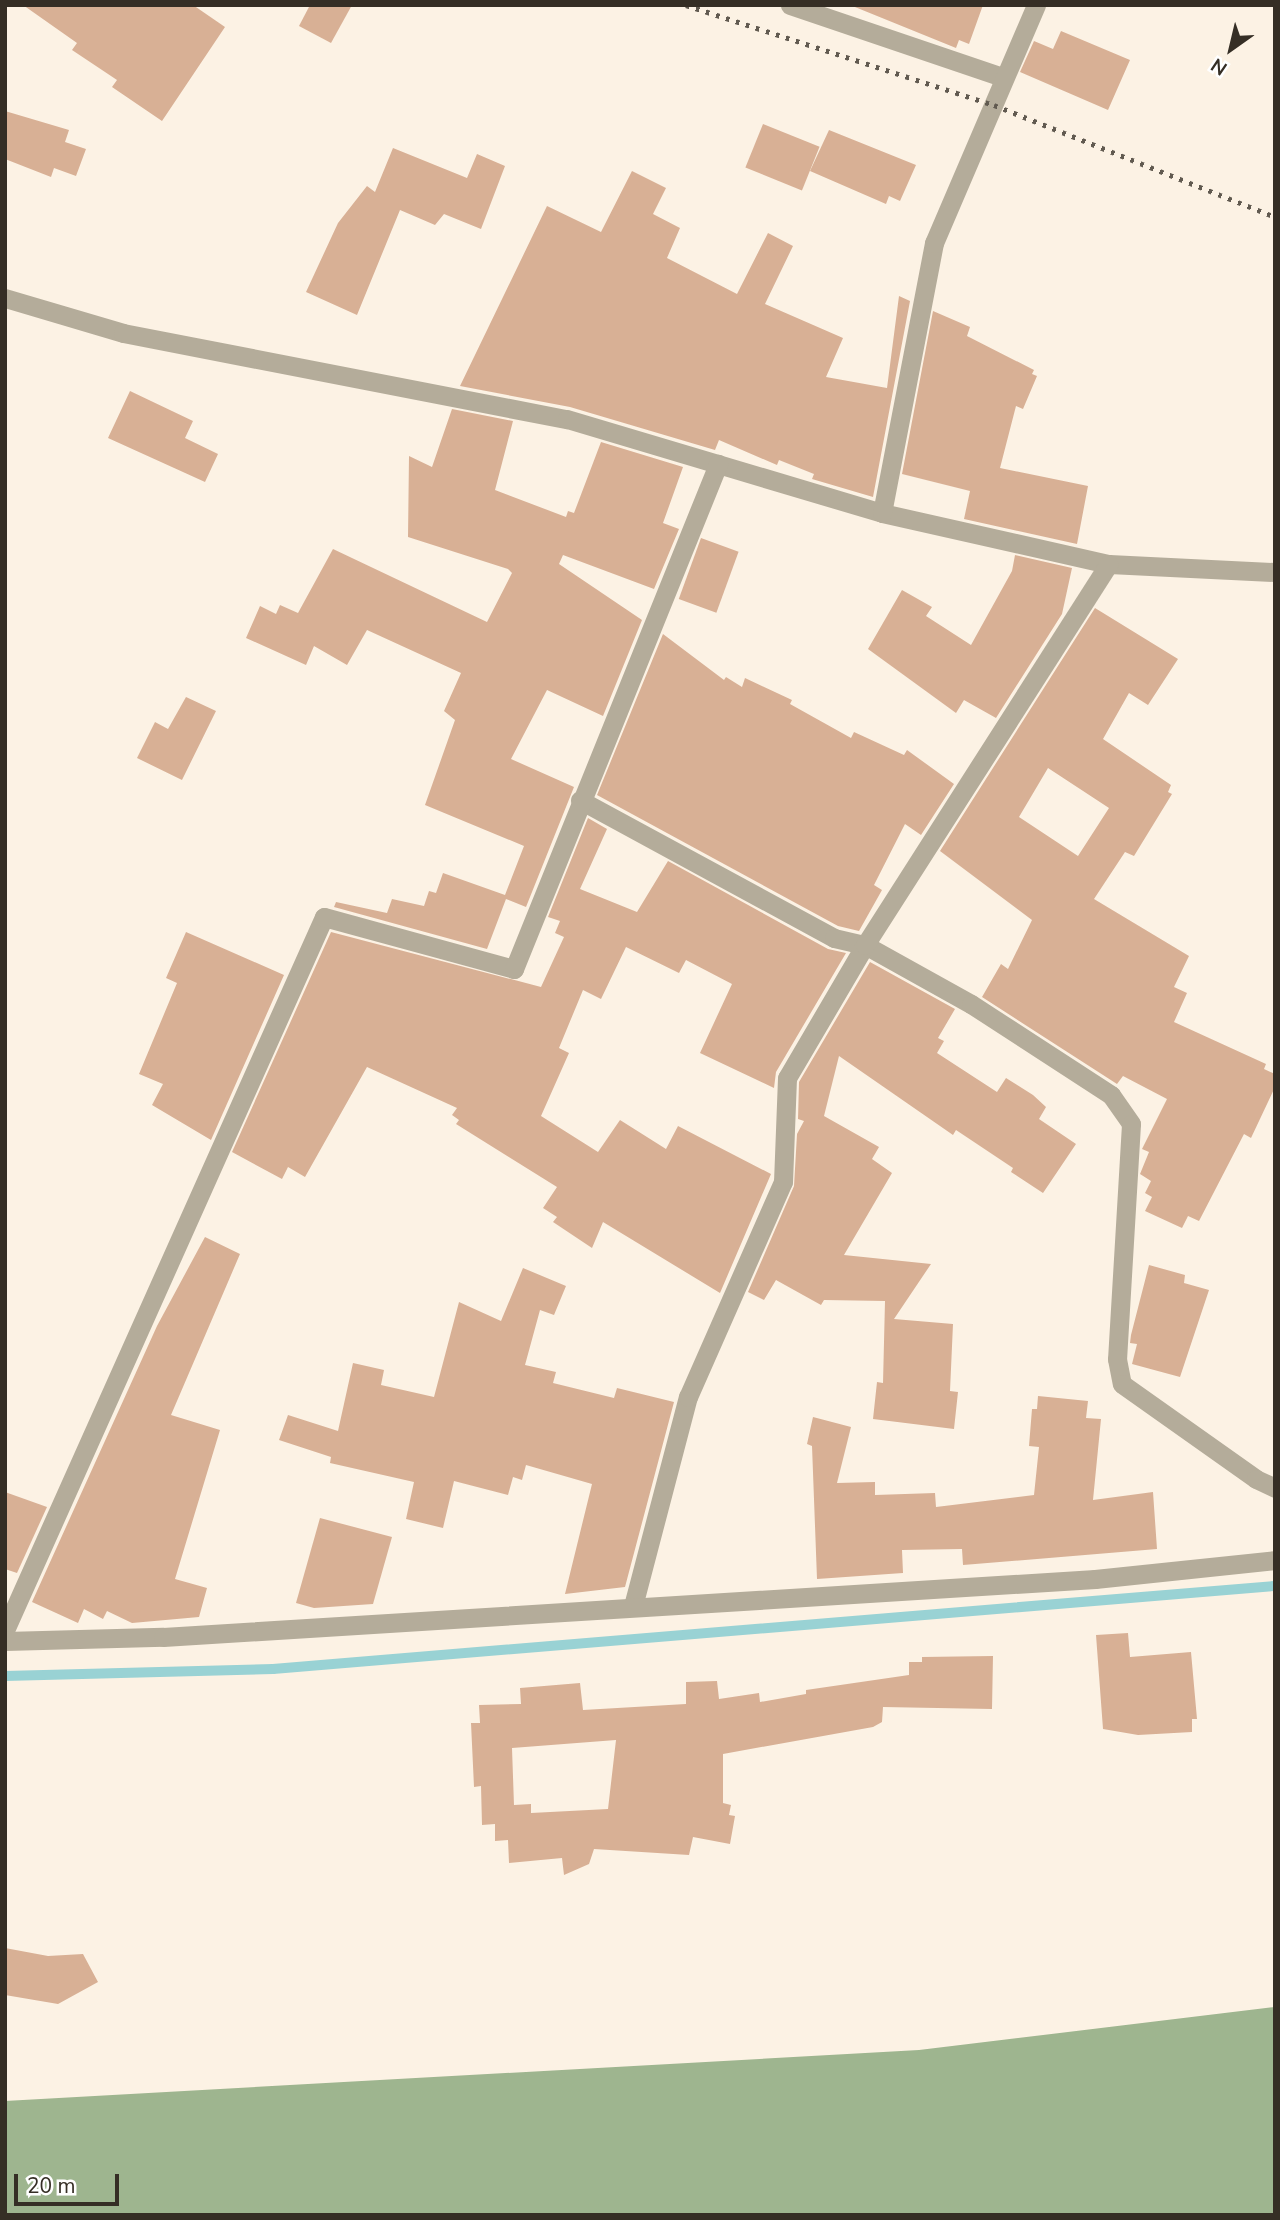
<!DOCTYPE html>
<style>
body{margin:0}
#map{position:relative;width:1280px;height:2220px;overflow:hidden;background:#fcf2e4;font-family:"Nunito Sans",sans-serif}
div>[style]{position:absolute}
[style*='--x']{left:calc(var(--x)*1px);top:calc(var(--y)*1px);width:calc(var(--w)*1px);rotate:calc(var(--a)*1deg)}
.forest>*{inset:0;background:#9eb58f}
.stream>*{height:10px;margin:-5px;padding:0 5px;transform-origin:5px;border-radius:5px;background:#99d2d4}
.building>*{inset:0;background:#d8b095;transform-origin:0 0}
.minor>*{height:19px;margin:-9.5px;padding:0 9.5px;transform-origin:9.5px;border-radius:9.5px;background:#b4ac9a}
.rail>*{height:5px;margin-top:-2.5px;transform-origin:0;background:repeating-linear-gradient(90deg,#615a50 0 3.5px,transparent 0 10.5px)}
span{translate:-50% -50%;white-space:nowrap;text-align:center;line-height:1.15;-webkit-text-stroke:6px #fff;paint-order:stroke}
.frame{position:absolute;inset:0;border:7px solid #352e25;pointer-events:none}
.north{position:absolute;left:1196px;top:14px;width:70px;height:70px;-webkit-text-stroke:5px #fff;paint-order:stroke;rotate:214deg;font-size:19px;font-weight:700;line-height:28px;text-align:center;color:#352e25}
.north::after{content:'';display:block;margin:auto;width:24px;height:32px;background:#352e25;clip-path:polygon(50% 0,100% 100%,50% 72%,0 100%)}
.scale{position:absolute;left:14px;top:2174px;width:105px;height:32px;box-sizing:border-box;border:4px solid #352e25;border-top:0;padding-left:9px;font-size:21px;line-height:24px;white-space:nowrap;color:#352e25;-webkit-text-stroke:5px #fff;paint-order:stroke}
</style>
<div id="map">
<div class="forest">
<i style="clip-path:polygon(1275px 2007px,1275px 2215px,5px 2215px,5px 2101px,919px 2050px)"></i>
</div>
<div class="stream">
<i style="--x:5;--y:1676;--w:268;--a:-1.5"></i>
<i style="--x:273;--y:1669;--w:1005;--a:-4.74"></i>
</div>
<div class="building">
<i style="clip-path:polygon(23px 5px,193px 5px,225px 27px,162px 121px,112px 87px,117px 80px,72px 50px,77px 43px)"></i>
<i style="clip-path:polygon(310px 5px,352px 5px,331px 43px,299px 26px)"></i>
<i style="clip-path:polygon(850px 5px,983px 5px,969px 44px,959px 40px,956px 48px)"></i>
<i style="clip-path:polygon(1061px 31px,1130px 60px,1108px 110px,1020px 72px,1034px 41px,1053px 49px)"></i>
<i style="clip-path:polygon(5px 111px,69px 130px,65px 142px,86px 149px,76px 176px,54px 168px,51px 177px,5px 159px)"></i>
<i style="left:763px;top:124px;width:61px;height:47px;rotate:22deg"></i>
<i style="clip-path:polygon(829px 130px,916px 165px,900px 201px,889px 196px,886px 204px,810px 171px)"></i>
<i style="clip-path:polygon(393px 148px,467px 178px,477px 154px,505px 166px,481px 229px,444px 214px,435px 225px,400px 210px,357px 315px,306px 292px,338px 223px,367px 186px,375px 192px)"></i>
<i style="clip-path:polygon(632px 171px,666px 188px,653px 214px,680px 228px,667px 258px,737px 294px,768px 233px,793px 246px,765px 304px,843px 338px,826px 377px,887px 388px,899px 296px,910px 301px,873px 497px,812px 479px,814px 474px,779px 460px,777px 465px,719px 440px,715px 450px,570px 407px,460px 386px,547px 206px,601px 232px)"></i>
<i style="clip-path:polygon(933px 311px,970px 327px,967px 336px,1034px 370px,1032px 374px,1037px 376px,1023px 409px,1016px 406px,1000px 468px,1088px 486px,1077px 544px,964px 519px,970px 491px,902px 474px)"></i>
<i style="clip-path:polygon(130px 391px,193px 421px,185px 438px,218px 454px,205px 482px,108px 438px)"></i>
<i style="clip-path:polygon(452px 409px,513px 421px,495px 490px,566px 517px,568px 511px,574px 513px,601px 442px,683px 467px,663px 523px,679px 529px,654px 589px,563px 555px,559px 564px,642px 620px,603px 716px,547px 690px,511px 759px,574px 787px,526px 907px,506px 899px,487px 949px,334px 907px,336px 902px,387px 913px,392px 899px,424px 906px,429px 891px,436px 893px,443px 873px,505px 895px,524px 846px,425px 805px,455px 720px,444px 711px,461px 673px,367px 630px,347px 665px,314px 646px,306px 665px,246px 638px,260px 606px,276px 614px,280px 605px,298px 613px,333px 549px,487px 622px,512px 573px,508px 569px,408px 537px,409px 456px,432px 467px)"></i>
<i style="left:701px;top:538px;width:40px;height:65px;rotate:20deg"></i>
<i style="clip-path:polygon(1015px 555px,1072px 568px,1062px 614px,996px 718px,964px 700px,956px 713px,868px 649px,902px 590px,932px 607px,926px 616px,971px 645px,1012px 571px)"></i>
<i style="clip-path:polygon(evenodd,1095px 608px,1178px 659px,1148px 705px,1129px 693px,1103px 739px,1171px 785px,1168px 792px,1172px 794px,1134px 856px,1125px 852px,1094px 899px,1189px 956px,1174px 987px,1187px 993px,1174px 1022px,1266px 1064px,1264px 1069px,1275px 1074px,1275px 1087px,1251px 1138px,1244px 1134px,1199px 1221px,1188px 1216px,1182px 1228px,1145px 1211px,1152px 1197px,1145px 1193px,1151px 1181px,1140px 1174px,1149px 1152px,1142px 1149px,1167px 1099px,1123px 1076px,1117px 1084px,982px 997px,1001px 964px,1008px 969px,1032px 920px,940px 851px,1095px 608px,1048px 768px,1109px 808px,1078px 856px,1019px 817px,1048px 768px)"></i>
<i style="clip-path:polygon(663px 634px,724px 680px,726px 677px,742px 687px,745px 678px,792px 700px,790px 704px,851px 738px,854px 732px,904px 755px,907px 750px,954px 784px,921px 835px,905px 824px,874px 885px,882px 890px,859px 931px,838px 926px,597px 795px)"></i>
<i style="clip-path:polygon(186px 697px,216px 711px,182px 780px,137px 758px,155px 722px,168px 729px)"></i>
<i style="clip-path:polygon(588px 818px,607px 829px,580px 889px,637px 912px,668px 861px,828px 949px,846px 953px,776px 1072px,774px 1088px,700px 1053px,732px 984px,686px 960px,679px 973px,626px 947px,601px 999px,583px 990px,559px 1048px,569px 1053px,541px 1116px,598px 1152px,620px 1120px,666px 1149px,678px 1126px,771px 1174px,720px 1293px,603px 1222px,592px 1248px,553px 1222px,557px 1217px,543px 1208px,557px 1187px,456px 1124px,459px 1120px,452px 1115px,457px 1108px,367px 1067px,305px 1177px,288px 1167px,282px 1179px,232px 1152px,331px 932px,541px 987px,564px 937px,555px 933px,560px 921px,548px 917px)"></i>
<i style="clip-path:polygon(186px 932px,284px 975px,211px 1140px,152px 1105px,163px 1084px,139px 1074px,177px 983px,166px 978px)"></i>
<i style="clip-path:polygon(870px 962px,955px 1009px,938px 1038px,944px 1041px,937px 1053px,997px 1092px,1006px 1078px,1033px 1095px,1046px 1107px,1039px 1119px,1076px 1144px,1043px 1193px,1011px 1172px,1013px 1168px,956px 1130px,953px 1135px,839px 1056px,824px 1116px,879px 1147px,872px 1159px,892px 1173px,844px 1255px,931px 1264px,894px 1319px,953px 1324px,950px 1391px,958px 1392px,954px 1429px,873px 1419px,877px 1382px,883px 1383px,885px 1301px,824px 1300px,821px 1305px,776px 1280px,764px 1300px,748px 1292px,794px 1186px,797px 1134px,804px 1121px,798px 1119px,799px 1082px)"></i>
<i style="clip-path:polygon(205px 1237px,240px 1254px,171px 1415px,220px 1430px,175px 1579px,207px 1588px,199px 1617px,132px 1623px,107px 1611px,103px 1619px,84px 1609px,78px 1623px,32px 1602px,157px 1326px)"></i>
<i style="clip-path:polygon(1149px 1265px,1185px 1275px,1184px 1283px,1209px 1290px,1180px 1377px,1132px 1364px,1137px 1344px,1130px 1343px,1131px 1335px)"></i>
<i style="clip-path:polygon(523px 1268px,566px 1286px,554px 1315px,540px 1310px,525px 1365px,556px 1372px,553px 1383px,614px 1398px,617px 1388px,674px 1402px,625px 1587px,565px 1594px,592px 1484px,526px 1465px,522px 1480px,513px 1477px,508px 1495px,454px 1481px,443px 1528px,406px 1519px,414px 1482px,330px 1463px,331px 1457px,279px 1440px,288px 1415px,338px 1431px,353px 1363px,384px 1370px,381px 1385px,434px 1397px,459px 1302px,501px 1321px)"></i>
<i style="clip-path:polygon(1038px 1396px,1088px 1401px,1086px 1418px,1101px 1419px,1093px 1500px,1153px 1492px,1157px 1549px,963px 1565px,962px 1549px,902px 1550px,903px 1573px,817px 1579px,812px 1446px,807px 1444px,813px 1417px,851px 1427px,837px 1483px,875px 1482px,875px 1495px,935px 1493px,936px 1507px,1034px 1495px,1039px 1447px,1029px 1446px,1032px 1409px,1037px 1409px)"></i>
<i style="clip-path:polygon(5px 1492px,47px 1507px,17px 1573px,5px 1569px)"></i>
<i style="clip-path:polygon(320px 1518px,392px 1537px,373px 1604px,314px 1608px,296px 1603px)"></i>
<i style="clip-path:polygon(1128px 1633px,1130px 1657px,1191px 1652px,1197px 1719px,1192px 1719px,1192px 1732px,1138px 1735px,1103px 1729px,1096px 1635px)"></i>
<i style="clip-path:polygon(evenodd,993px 1656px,992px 1709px,883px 1707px,882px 1722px,873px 1727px,723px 1754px,723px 1803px,731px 1805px,729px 1815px,735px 1816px,730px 1844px,693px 1837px,689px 1855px,594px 1849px,589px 1864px,564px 1875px,562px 1858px,509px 1863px,508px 1840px,495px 1841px,495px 1824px,482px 1825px,481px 1786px,474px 1787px,471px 1723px,480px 1723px,479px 1705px,521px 1704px,520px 1688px,580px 1683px,583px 1710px,686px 1704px,686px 1682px,717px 1681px,719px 1699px,759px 1693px,760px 1702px,806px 1694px,806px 1690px,909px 1675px,909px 1662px,922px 1662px,922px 1657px,993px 1656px,616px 1740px,608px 1809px,531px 1813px,531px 1804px,514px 1805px,512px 1748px,616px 1740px)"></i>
<i style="clip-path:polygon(5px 1948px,48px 1956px,83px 1954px,98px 1982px,58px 2004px,5px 1995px)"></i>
</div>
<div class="minor">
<i style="--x:790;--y:5;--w:225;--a:18.7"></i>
<i style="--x:5;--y:298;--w:123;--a:16.5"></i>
<i style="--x:123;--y:333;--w:452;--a:11"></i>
<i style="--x:567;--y:419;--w:329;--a:16.6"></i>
<i style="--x:882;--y:513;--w:233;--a:12.7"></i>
<i style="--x:1109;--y:564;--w:166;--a:2.8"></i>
<i style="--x:882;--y:513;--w:275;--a:-79.1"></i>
<i style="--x:934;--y:243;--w:259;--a:-66.8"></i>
<i style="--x:580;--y:800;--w:289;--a:28.5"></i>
<i style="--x:834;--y:938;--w:32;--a:13"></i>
<i style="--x:865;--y:945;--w:121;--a:29.1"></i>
<i style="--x:971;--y:1004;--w:167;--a:33"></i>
<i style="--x:1111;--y:1095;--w:35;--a:55"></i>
<i style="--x:1131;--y:1124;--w:235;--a:93.4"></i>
<i style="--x:1117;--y:1359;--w:25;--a:79"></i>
<i style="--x:1122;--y:1384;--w:164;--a:35.3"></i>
<i style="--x:1256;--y:1479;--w:21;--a:25"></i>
<i style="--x:633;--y:1606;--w:216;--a:-75.3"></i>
<i style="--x:688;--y:1397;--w:235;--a:-66.2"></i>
<i style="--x:783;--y:1182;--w:104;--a:-87.8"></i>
<i style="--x:787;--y:1078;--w:154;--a:-59.6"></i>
<i style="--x:865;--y:945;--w:452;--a:-57.4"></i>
<i style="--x:5;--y:1630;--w:781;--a:-65.9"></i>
<i style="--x:324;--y:917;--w:197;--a:15.3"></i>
<i style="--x:514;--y:969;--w:545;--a:-68"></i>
<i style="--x:5;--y:1641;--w:158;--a:-1.5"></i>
<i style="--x:163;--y:1637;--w:934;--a:-3.56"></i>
<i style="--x:1095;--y:1579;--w:181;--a:-6"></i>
</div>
<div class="rail">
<i style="--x:686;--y:5;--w:324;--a:18"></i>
<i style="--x:994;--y:105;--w:302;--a:21.7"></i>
</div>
<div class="frame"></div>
<div class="north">N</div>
<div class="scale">20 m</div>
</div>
